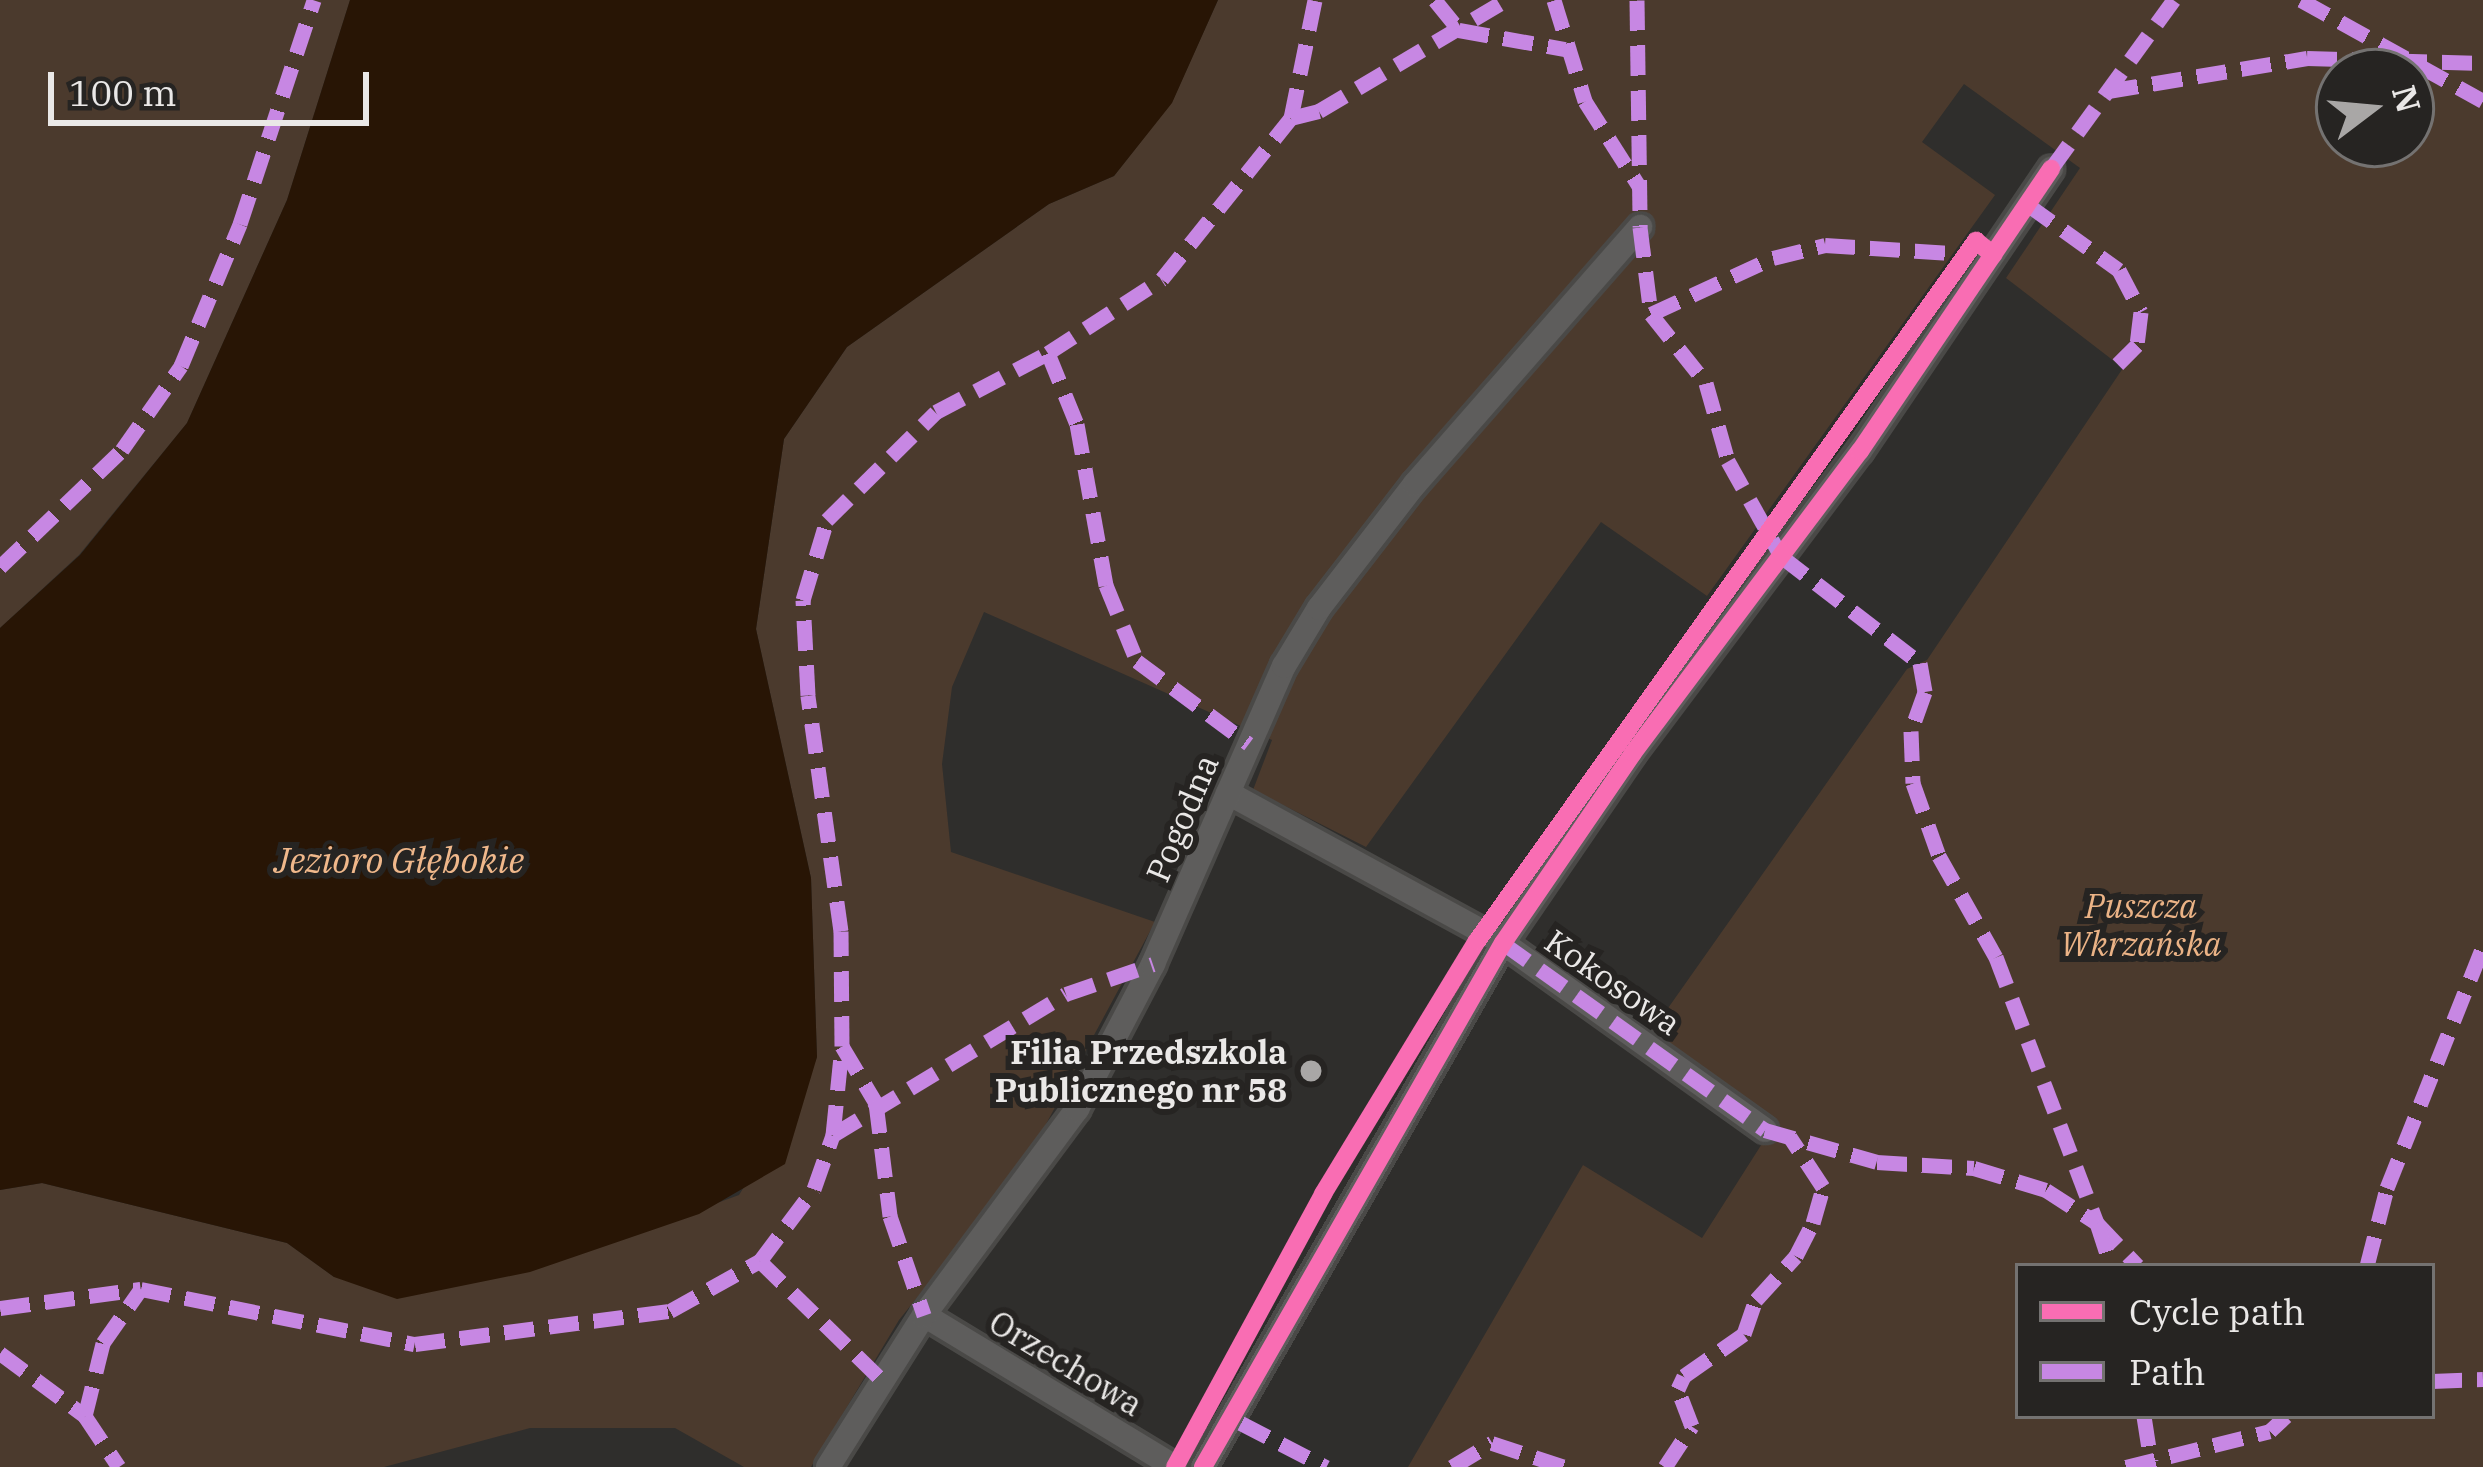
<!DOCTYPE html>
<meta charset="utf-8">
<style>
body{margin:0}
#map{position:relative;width:2483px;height:1467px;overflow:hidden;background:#2f2e2c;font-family:"IBM Plex Serif",serif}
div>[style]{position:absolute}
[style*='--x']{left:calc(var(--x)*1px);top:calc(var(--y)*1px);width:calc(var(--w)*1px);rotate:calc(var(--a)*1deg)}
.green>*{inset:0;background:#4b3a2d}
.water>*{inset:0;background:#281505}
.roads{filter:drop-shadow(3px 0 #4a4947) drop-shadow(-3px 0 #4a4947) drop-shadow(0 3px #4a4947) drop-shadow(0 -3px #4a4947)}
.minor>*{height:24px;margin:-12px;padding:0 12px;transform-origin:12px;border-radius:12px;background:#5e5d5c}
.quiet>*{height:15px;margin-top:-7.5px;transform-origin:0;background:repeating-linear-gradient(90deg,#c787e3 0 30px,transparent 0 45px)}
.cycleway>*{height:18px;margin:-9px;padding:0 9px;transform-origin:9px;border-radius:9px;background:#f96db3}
.dots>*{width:33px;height:33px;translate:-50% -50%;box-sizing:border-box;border:6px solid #262422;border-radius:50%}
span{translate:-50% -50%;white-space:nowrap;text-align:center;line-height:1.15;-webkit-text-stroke:12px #262422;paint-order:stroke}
.street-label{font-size:33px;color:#eae8e7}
.park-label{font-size:33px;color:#ebb386;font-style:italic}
.poi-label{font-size:33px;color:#eae8e7;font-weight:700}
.right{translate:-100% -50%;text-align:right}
.water-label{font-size:36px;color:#f0b88b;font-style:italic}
.legend{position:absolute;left:2015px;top:1263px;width:420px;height:156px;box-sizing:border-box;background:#262422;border:3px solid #747271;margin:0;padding:15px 21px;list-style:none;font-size:36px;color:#eae8e7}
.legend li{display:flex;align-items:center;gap:24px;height:60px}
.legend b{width:60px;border:3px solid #747271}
.north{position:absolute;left:2315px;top:48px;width:120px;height:120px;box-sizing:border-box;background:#262422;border:3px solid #747271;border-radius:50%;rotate:74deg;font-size:33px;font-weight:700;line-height:48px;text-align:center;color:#eae8e7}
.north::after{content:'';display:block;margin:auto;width:42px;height:54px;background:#a9a7a6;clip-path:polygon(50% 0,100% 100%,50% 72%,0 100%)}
.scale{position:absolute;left:48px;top:72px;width:321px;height:54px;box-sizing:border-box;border:6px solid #eae8e7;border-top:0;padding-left:15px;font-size:36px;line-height:42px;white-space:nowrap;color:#eae8e7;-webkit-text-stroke:9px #262422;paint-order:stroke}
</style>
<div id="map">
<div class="green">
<i style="clip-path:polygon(0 0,350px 0,287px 200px,187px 423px,79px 555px,0 628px)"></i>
<i style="clip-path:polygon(evenodd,1218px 0,2483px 0,2483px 1467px,1408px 1467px,1583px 1165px,1702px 1238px,1765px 1139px,1643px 1058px,1654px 1028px,1907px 669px,1927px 660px,2123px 368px,2006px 278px,2080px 168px,1964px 84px,1922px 142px,1995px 195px,1707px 596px,1601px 522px,1366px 847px,1253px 790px,1272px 740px,984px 612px,952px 687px,942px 764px,951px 852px,1155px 922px,1025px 1163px,899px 1320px,811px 1467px,744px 1467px,675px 1428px,530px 1428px,384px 1467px,0 1467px,0 1190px,42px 1183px,287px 1243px,334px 1277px,618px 1239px,739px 1195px,803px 1093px,817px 1057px,811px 878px,756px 629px,784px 439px,847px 347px,1049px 204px,1114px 176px,1172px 102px,1218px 0,2339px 72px,2411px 72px,2411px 144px,2339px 144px,2339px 72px,1218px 0,2018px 1266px,2432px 1266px,2432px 1416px,2018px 1416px,2018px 1266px)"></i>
</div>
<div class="water">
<i style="clip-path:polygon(350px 0,1218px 0,1172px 103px,1114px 176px,1049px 204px,847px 347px,784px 439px,756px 629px,811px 878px,817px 1057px,785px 1164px,699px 1214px,530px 1272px,397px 1299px,334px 1277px,287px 1243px,42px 1183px,0 1190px,0 628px,80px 555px,187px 423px,287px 200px)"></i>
</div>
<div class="roads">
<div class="minor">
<i style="--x:1228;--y:793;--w:313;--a:28.6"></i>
<i style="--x:1503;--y:943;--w:322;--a:35.5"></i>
<i style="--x:924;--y:1315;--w:293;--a:31.2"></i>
<i style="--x:828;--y:1467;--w:180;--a:-57.7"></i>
<i style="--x:924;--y:1315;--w:257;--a:-53.4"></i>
<i style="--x:1077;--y:1109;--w:164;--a:-62.3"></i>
<i style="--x:1153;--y:964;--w:326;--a:-66.3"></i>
<i style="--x:1284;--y:666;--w:68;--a:-58.9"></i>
<i style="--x:1319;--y:608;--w:157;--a:-52.3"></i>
<i style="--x:1415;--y:484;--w:342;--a:-48.8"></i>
<i style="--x:1203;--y:1467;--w:604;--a:-60.21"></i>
<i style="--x:1503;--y:943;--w:230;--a:-55.6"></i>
<i style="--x:1633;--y:753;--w:378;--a:-53.1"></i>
<i style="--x:1860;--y:451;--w:341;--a:-55.9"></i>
</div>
</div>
<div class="quiet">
<i style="--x:1435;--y:0;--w:38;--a:51"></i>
<i style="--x:1459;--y:30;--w:108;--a:10.2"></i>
<i style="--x:1554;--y:0;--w:106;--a:72.9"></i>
<i style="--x:1585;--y:101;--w:104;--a:57.5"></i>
<i style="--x:1637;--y:0;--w:227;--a:89.2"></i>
<i style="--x:1640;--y:227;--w:88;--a:82.8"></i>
<i style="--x:1651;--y:314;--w:88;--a:51.4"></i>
<i style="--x:1706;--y:383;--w:81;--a:74.2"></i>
<i style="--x:1728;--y:461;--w:109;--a:60.8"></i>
<i style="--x:1781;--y:556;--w:175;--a:37.6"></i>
<i style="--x:1920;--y:663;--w:29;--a:80"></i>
<i style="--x:1925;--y:692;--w:41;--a:109.7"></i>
<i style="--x:1911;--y:731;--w:52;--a:87.8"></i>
<i style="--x:1913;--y:783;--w:77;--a:70.4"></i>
<i style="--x:1939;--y:856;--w:116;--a:60.6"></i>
<i style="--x:1996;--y:957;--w:285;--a:69.2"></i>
<i style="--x:2097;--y:1223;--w:59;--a:46.4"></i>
<i style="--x:2301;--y:0;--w:208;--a:29"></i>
<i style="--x:2108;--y:91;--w:202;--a:-9.4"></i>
<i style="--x:2307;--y:58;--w:176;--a:1.6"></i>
<i style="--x:1291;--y:118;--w:120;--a:-78.5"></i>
<i style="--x:2051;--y:169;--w:209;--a:-54"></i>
<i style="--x:2027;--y:204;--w:113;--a:35.7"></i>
<i style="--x:2119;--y:270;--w:47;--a:62.4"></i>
<i style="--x:2141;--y:312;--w:33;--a:97"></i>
<i style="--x:2137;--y:345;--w:27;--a:135"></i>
<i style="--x:1651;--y:314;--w:134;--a:-24.7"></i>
<i style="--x:1773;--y:258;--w:54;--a:-14"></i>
<i style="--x:1825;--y:245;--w:142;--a:3.6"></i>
<i style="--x:1048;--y:353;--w:77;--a:67.8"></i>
<i style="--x:1077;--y:424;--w:164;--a:79.8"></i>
<i style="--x:1106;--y:585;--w:82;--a:67.8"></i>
<i style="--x:1137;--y:661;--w:139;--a:36.5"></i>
<i style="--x:0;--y:567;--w:169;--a:-43.8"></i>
<i style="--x:122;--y:450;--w:103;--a:-54.9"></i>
<i style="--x:181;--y:366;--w:154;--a:-67.4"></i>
<i style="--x:240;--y:224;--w:236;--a:-71.7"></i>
<i style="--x:1503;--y:943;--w:322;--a:35.5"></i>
<i style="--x:1765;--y:1130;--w:116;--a:15.9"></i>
<i style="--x:1877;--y:1162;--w:97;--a:3.5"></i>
<i style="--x:1974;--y:1168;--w:75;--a:17"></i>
<i style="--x:2046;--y:1190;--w:61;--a:32.9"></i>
<i style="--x:2097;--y:1223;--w:45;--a:72"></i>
<i style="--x:842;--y:1046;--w:66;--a:59.2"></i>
<i style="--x:876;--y:1103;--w:114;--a:82.9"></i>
<i style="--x:890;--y:1216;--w:105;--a:71"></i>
<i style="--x:833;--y:1135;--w:272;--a:-31.2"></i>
<i style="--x:1066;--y:994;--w:92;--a:-19"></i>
<i style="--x:760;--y:1261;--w:168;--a:44.3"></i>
<i style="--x:2367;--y:1266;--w:81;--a:-75.6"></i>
<i style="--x:2387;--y:1188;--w:259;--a:-68.3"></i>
<i style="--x:0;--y:1308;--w:142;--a:-7.7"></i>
<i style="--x:141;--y:1289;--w:279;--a:11.4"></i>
<i style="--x:415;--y:1344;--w:257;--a:-7.4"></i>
<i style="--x:670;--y:1311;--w:103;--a:-29.1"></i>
<i style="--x:760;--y:1261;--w:90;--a:-53.1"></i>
<i style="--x:814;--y:1189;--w:57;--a:-70.6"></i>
<i style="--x:833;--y:1135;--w:89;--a:-84.2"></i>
<i style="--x:842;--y:1046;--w:115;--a:-90.5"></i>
<i style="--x:841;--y:931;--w:238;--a:-98"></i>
<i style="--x:808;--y:695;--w:95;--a:-93"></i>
<i style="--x:803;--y:600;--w:84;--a:-73.3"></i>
<i style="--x:827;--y:520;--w:153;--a:-44.7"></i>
<i style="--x:936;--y:412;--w:127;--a:-27.8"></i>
<i style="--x:1048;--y:353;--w:136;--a:-33"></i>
<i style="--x:1162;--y:279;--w:206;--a:-51.3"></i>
<i style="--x:1291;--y:118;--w:29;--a:-14"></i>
<i style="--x:1319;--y:111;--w:217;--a:-30.7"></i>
<i style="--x:0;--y:1353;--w:106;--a:36.5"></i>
<i style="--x:85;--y:1416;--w:61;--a:56.3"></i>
<i style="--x:2432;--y:1381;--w:51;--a:-2.2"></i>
<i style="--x:85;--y:1416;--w:75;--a:-76.1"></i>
<i style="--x:103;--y:1343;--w:66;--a:-54.9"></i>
<i style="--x:2144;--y:1416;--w:46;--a:81.2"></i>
<i style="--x:1241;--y:1423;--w:96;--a:27.4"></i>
<i style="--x:1452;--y:1467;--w:47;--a:-31"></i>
<i style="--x:1492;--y:1443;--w:77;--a:18.2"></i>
<i style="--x:1665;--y:1467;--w:49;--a:-56.6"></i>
<i style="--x:1692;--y:1426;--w:40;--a:-111"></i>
<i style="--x:1678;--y:1389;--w:14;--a:-65"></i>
<i style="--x:1684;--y:1376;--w:73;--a:-35"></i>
<i style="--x:1744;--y:1334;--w:36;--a:-71"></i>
<i style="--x:1756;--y:1300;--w:59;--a:-47.7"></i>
<i style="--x:1796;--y:1256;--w:37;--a:-63"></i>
<i style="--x:1813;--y:1223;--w:37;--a:-74"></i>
<i style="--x:1823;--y:1187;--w:60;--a:-123.4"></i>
<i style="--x:2126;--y:1467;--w:148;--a:-14"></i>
<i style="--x:2270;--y:1431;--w:22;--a:-43"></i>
</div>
<div class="cycleway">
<i style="--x:1175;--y:1467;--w:311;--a:-61.5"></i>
<i style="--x:1323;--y:1194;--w:296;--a:-58.7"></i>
<i style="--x:1477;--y:941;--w:860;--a:-54.52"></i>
<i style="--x:1976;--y:241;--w:22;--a:39"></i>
<i style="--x:1203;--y:1467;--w:604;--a:-60.21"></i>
<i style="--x:1503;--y:943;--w:230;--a:-55.6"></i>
<i style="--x:1633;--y:753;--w:378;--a:-53.1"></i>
<i style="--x:1860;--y:451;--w:341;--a:-55.9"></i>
</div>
<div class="dots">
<i style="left:1311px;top:1071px;background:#a9a7a6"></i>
</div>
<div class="street-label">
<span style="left:1182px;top:818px;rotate:-67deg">Pogodna</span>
<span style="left:1613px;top:982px;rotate:35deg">Kokosowa</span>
<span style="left:1066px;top:1363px;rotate:31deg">Orzechowa</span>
</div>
<div class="park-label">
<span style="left:2141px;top:925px">Puszcza<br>Wkrzańska</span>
</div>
<div class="poi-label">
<span class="right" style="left:1287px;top:1071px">Filia Przedszkola<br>Publicznego nr 58</span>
</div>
<div class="water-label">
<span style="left:399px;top:860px">Jezioro Głębokie</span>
</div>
<ul class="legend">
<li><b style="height:15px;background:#f96db3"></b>Cycle path</li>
<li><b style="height:15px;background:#c787e3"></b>Path</li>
</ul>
<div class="north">N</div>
<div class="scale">100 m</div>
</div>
